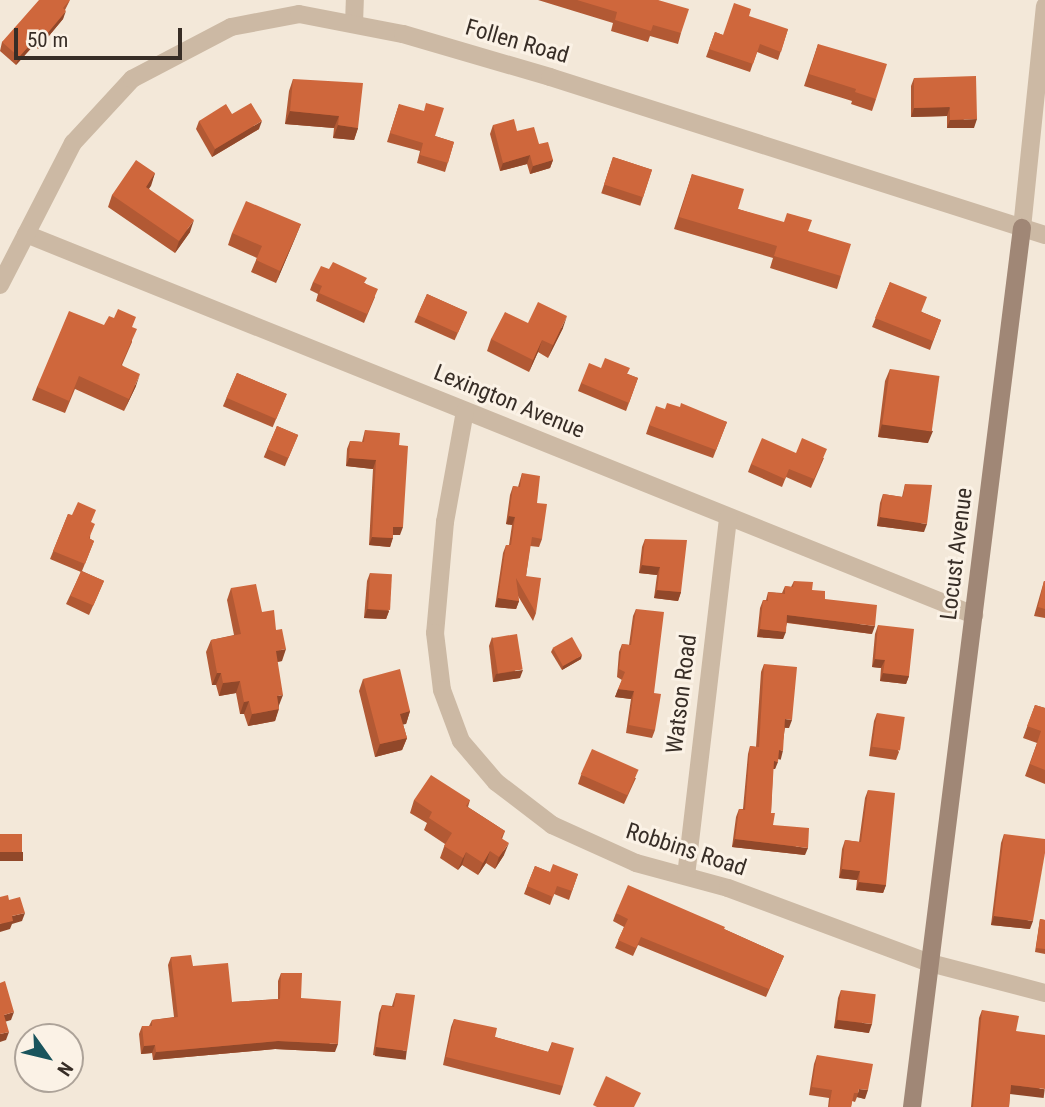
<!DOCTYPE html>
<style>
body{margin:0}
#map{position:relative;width:1045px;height:1107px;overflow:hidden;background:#f3e8d9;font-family:"Roboto Condensed",sans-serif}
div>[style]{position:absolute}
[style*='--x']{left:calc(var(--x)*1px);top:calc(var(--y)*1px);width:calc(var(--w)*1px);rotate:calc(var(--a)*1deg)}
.street>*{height:18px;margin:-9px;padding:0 9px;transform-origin:9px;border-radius:9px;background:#ccb9a4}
.secondary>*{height:18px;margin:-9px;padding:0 9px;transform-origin:9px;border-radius:9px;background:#a08776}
.wall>*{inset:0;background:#b25934;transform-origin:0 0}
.shaded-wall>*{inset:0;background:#91482a;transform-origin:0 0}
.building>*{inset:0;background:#cf673c;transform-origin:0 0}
span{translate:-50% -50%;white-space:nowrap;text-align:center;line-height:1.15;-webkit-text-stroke:6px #fbf2e6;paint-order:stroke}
.street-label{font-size:23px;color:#372d26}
.north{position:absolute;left:14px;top:1023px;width:70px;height:70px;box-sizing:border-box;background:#fbf2e6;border:2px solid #ada399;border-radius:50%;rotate:124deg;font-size:19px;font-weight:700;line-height:28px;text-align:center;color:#372d26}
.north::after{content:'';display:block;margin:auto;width:24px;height:32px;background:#19545c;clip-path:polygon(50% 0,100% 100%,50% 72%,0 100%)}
.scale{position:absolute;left:14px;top:28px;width:168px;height:32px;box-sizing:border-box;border:4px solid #372d26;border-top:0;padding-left:9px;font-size:21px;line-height:24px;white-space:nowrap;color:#372d26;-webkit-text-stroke:5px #fbf2e6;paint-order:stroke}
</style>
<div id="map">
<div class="street">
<i style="--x:354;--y:24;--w:24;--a:-88"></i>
<i style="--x:1022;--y:228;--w:223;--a:-84.1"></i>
<i style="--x:26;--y:234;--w:1022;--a:21.9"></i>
<i style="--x:0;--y:285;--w:160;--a:-62.8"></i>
<i style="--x:73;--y:143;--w:87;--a:-47.3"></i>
<i style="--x:132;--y:79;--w:112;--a:-27.7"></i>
<i style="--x:231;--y:27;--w:69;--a:-10.8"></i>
<i style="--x:299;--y:14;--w:106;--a:10.9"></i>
<i style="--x:403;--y:34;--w:153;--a:16.3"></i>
<i style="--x:550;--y:77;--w:520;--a:17.7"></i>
<i style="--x:465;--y:411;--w:113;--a:100.2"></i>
<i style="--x:445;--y:522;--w:111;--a:95.1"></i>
<i style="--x:435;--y:633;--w:57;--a:83"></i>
<i style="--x:442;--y:690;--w:54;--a:69.6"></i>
<i style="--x:461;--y:741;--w:54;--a:49.5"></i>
<i style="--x:496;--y:782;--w:71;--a:37.5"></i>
<i style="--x:552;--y:825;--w:92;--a:24.3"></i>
<i style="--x:636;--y:863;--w:95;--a:15.2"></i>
<i style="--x:728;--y:888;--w:215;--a:20.4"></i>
<i style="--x:930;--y:963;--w:119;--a:14.6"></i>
<i style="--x:686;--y:876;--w:361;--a:-83.3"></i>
</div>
<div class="secondary">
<i style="--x:912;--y:1107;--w:886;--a:-82.87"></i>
</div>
<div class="wall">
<i style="clip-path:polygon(70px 0,65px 10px,63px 19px,38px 49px,34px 45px,16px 65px,0 51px,2px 42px)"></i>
<i style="clip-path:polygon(538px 0,658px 0,681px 33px,678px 44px,650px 36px,648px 42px,611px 31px,613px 23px)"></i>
<i style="clip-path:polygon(788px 29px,778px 60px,757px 52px,750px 72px,706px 57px,715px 32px,723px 35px)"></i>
<i style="clip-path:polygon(818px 44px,876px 99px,872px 111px,851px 104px,852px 101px,804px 86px)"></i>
<i style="clip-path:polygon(914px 78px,974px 128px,947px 128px,947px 116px,911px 117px,911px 86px)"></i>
<i style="clip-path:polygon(293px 79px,358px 128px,354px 140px,333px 138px,334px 128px,285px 124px,289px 91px)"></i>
<i style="clip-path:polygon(399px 104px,435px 136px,454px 142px,445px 172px,417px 163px,420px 151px,387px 142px)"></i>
<i style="clip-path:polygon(232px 114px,259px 129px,212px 157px,196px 129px,199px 121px)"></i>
<i style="clip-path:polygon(493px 125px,517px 131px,539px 144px,553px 160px,550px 168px,530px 174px,527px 164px,500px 171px,490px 134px)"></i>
<i style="left:613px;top:157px;width:41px;height:38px;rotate:18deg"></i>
<i style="clip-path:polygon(155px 173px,149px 189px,190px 232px,175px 253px,108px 207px,112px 195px)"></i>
<i style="clip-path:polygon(692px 174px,738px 209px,808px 231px,841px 276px,837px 289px,770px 268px,773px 258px,674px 229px)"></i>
<i style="clip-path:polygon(301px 224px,276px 283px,251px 272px,257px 258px,228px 245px,232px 233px)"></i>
<i style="clip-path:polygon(313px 282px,365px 283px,375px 297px,364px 323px,316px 301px,318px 294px,310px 290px)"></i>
<i style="clip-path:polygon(890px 282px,922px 312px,941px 320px,930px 350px,872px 327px)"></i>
<i style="left:427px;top:294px;width:44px;height:31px;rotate:24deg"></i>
<i style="clip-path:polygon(528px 323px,563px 328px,548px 358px,538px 352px,529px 372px,487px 351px,491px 339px)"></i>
<i style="clip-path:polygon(104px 325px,132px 328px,132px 342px,122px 365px,136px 386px,124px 411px,75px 389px,65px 413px,32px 400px,37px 387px)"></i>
<i style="clip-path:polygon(601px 368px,628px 374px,638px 378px,626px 411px,578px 391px,581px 383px)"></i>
<i style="clip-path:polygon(890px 369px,928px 443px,878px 437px,885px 381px)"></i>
<i style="left:237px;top:373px;width:54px;height:36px;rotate:23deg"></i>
<i style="clip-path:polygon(680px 407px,727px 422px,713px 458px,646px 434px,649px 425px,665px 409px)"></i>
<i style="left:277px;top:426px;width:23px;height:34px;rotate:23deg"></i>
<i style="clip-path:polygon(365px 430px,399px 445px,400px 535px,393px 535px,390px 547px,369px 545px,373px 469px,346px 466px,347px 449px,350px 441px,362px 442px)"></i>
<i style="clip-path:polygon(796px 453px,824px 458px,811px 488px,786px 477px,782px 487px,748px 472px,751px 464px)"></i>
<i style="clip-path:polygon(522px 473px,537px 503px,542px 539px,539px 547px,530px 546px,526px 576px,536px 613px,533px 621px,518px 596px,519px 601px,516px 609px,495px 607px,503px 553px,506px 545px,509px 545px,512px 525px,506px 524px,510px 495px,513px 486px,518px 487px)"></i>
<i style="clip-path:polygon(905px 484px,924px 532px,877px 526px,880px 503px,883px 494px,902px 497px)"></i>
<i style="clip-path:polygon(68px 514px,91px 523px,90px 539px,94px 541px,82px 571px,104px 581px,89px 615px,66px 604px,81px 572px,50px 559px)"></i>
<i style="clip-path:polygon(645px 539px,681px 592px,678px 601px,654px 598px,657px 575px,639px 573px,642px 547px)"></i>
<i style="clip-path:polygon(370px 573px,389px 611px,386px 619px,364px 618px,367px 581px)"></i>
<i style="clip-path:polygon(794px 581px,812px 590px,872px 634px,787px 623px,783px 639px,757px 637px,760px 608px,763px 600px,766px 600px,768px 592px,782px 593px,785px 586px,791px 587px)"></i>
<i style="clip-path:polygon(1044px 581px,1045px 581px,1045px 618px,1034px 616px)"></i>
<i style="clip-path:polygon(231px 588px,262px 612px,276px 630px,282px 661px,277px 662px,279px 706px,275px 721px,248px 726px,244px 714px,240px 714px,236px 693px,219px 696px,216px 685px,212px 685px,206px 652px,211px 640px,234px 635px,227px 600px)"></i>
<i style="clip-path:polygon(636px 609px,654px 693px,655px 730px,652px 738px,626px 733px,631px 699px,615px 697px,622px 680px,617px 677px,619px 652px,622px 644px,629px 645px,633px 616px)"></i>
<i style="clip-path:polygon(878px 625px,909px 676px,906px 684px,880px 681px,881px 668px,872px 667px,875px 634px)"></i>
<i style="clip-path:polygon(492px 637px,520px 678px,493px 682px,489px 646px)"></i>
<i style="clip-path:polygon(553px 648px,581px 659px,562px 670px,551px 652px)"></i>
<i style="clip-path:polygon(764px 664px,789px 728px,785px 728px,780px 759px,778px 759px,775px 769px,773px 769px,771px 813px,773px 825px,805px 855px,732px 847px,736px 817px,739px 809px,743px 809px,748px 754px,750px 746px,756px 747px,761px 672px)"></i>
<i style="clip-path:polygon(363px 679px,410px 711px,406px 724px,403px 724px,407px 738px,402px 750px,375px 757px,359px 691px)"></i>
<i style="clip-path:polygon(1035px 705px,1045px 708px,1045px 784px,1025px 776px,1037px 743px,1023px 738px)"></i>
<i style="clip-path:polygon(877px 713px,899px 752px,896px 760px,869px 756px,874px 721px)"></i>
<i style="clip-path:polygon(581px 775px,636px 778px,624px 804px,578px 784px)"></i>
<i style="clip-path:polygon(868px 790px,886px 885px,883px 893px,856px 890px,857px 880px,839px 878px,842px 849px,845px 840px,859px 842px,865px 798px)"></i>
<i style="clip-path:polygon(414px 800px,470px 800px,468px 807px,505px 831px,502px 839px,504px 855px,495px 869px,486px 863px,478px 875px,462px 865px,458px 870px,440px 858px,445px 844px,424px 830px,427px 823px,410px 813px)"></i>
<i style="clip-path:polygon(1004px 834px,1030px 929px,991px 925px,1001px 843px)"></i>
<i style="clip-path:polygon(535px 866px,550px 872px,578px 874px,569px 900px,554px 894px,550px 905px,524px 894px)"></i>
<i style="clip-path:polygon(616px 913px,724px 929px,784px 956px,766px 997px,638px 945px,633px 956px,615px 948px,624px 927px,613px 921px)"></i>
<i style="clip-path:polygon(1040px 919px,1045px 920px,1045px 954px,1035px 952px)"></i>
<i style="clip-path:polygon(171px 957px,193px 966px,232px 1002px,278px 999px,278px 981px,281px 973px,301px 998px,335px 1052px,275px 1049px,153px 1060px,152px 1053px,141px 1054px,139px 1034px,142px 1026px,149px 1026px,152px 1020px,174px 1017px,168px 965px)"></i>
<i style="clip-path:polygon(841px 990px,869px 1033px,834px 1028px,838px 998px)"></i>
<i style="clip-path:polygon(396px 993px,404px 1059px,373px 1055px,379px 1013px,382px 1005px,392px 1006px)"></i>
<i style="clip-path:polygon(982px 1010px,1016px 1031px,1043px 1097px,1010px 1093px,1009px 1107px,971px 1107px,979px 1018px)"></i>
<i style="clip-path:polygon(454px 1019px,495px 1037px,548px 1052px,552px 1042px,563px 1086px,560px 1095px,443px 1065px,451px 1027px)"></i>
<i style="clip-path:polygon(817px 1055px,865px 1099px,857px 1097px,855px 1102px,852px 1101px,851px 1107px,828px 1107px,829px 1098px,809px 1095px,814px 1064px)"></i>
</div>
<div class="shaded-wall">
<i style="clip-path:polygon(66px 11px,63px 19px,38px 49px,41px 41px)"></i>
<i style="clip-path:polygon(37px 37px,34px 45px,16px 65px,19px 57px)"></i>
<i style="clip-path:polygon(950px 107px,947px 116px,911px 117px,914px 108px)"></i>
<i style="clip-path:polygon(290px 111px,339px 116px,334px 128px,285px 124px)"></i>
<i style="clip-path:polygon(977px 119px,974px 128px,947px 128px,950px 120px)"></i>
<i style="clip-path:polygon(262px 121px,259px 129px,212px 157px,215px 149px)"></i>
<i style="clip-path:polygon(338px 125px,358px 128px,354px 140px,333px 138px)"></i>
<i style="clip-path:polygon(530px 155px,527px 164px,500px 171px,503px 163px)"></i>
<i style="clip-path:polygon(553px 160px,550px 168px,530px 174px,533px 166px)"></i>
<i style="clip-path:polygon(155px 173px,151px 186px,141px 199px,146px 187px)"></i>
<i style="clip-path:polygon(194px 220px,190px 232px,175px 253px,179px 241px)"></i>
<i style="clip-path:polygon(301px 224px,296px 236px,276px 283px,280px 271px)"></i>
<i style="clip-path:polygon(567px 316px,563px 328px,548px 358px,553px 345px)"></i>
<i style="clip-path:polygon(542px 340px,538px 352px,529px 372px,533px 360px)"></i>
<i style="clip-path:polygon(140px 374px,136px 386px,124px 411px,129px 399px)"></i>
<i style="clip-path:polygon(882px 424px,933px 431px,928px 443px,878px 437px)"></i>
<i style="clip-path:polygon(349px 458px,376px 460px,373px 469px,346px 466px)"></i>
<i style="clip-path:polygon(509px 516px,515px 517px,512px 525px,506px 524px)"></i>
<i style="clip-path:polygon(880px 517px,927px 524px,924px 532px,877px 526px)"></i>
<i style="clip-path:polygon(393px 527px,403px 527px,400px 535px,390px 535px)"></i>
<i style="clip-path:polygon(372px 537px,393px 538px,390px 547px,369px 545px)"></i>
<i style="clip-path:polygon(642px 565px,660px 567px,657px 575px,639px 573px)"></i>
<i style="clip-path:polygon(657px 590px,681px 592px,678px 601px,654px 598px)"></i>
<i style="clip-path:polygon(498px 598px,519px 601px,516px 609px,495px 607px)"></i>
<i style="clip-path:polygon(367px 609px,389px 611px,386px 619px,364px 618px)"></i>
<i style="clip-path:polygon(787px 615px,875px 626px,872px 634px,784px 622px)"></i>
<i style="clip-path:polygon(760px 629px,786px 632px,783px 639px,757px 637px)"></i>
<i style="clip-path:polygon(286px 649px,282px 661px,271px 663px,276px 651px)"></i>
<i style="clip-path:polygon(582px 655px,581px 659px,562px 670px,563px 666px)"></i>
<i style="clip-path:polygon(875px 659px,885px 660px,881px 668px,872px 667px)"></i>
<i style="clip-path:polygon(523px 670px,520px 678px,493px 682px,496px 674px)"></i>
<i style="clip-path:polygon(217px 673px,221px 673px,216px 685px,212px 685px)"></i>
<i style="clip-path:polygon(883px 673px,909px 676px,906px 684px,880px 681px)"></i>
<i style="clip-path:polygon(240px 681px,236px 693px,219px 696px,223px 683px)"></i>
<i style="clip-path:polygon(618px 689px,634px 691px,631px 699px,615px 697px)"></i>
<i style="clip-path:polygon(283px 695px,278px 708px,277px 696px)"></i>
<i style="clip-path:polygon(249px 701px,244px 714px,240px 714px,244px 702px)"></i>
<i style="clip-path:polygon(279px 709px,275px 721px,248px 726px,252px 714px)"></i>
<i style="clip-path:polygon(410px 711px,406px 724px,396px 726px,400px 714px)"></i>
<i style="clip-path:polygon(785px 719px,792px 720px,789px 728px,782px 727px)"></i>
<i style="clip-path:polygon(407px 738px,402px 750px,375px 757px,380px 744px)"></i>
<i style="left:779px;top:750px;width:4px;height:9px;rotate:14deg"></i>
<i style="clip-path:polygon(774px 761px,778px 762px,775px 769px,771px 769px)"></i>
<i style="clip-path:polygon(735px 839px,808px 848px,805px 855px,732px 847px)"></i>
<i style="clip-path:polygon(509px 843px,504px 855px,495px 869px,499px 857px)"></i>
<i style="clip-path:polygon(490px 851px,486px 863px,478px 875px,483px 863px)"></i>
<i style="left:0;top:852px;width:23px;height:9px"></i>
<i style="clip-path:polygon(466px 852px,462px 865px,458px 870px,463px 858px)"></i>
<i style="clip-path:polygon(842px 869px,860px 871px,857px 880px,839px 878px)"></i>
<i style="clip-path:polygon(859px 882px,886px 885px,883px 893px,856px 890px)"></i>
<i style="clip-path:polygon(25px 913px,22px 921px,12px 924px,10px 929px,0 932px,0 924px,12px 916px)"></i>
<i style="clip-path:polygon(994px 916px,1033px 921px,1030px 929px,991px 925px)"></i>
<i style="clip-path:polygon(14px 1012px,11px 1020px,1px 1023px,4px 1015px)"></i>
<i style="clip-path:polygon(837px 1020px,872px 1024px,869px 1033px,834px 1028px)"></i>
<i style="clip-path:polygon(9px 1032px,6px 1040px,0 1042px,0 1034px)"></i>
<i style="clip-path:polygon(278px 1041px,338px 1044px,335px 1052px,275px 1049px,153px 1060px,156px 1052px)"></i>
<i style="clip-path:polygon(155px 1045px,152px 1053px,141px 1054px,144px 1046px)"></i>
<i style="left:376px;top:1047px;width:31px;height:9px;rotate:7deg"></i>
<i style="left:1011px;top:1085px;width:34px;height:9px;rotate:7deg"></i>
<i style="clip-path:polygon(859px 1089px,868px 1090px,865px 1099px,857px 1097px)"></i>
</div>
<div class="building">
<i style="clip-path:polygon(39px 0,70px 0,63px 8px,66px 11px,41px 41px,37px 37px,19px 57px,2px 42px)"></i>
<i style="clip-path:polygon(577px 0,658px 0,689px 9px,681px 33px,653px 25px,651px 31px,615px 20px,617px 12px)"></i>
<i style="clip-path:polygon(734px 3px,751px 9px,749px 16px,788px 29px,781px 52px,760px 44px,753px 64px,709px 49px,715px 32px,723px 35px)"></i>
<i style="clip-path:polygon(818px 44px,887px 64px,876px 99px,855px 92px,856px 89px,809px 74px)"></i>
<i style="clip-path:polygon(976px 76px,977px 119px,950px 120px,950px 107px,914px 108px,914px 78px)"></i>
<i style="clip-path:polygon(293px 79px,363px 83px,358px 128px,338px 125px,339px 116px,290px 111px)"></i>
<i style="clip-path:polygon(251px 103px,262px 121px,215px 149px,199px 121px,226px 104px,232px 114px)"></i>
<i style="clip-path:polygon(426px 103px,444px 108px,435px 136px,454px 142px,448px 163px,420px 155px,423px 143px,390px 133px,399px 104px,424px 111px)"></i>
<i style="clip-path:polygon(514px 119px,517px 131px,534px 127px,539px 144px,548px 142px,553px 160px,533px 166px,530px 155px,503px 163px,493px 125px)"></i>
<i style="left:613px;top:157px;width:41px;height:29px;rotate:18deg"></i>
<i style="clip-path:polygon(136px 160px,155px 173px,146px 187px,194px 220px,179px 241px,112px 195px)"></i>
<i style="clip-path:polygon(692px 174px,744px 189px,738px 209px,784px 222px,787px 213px,812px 220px,808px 231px,851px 244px,841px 276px,774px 256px,777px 246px,679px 217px)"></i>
<i style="clip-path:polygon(246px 201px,301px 224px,280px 271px,256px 260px,262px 246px,232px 233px)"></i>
<i style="clip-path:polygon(333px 262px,367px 278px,364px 283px,378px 289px,367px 314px,319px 293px,322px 286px,313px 282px,321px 266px,329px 269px)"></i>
<i style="clip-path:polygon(890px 282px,927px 297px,921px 312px,941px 320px,933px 341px,875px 318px)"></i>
<i style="left:427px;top:294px;width:44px;height:23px;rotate:24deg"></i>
<i style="clip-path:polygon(538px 302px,567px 316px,553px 345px,542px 340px,533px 360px,491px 339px,505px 312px,528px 323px)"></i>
<i style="clip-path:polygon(118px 309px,136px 317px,132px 327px,137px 329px,121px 365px,140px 374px,129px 399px,79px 376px,69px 401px,37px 387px,69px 311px,104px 325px,109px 316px,114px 318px)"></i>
<i style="clip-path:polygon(605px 358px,630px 368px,627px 374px,638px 378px,629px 403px,581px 383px,589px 363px,601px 368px)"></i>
<i style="left:890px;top:369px;width:50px;height:56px;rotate:8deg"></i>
<i style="left:237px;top:373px;width:54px;height:27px;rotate:23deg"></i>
<i style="clip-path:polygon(667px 403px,680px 407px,681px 403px,727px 422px,716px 450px,649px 425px,656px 406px,665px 409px)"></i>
<i style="left:277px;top:426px;width:23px;height:25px;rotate:23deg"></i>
<i style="clip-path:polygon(365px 430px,400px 433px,399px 445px,408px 446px,403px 527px,393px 527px,393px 538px,372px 537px,376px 460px,349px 458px,350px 441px,364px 442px)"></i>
<i style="clip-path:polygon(762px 438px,796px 453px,802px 438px,827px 449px,814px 479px,789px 469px,785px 479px,751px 464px)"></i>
<i style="clip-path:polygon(522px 473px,540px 476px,537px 503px,547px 504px,542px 539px,532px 537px,526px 576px,541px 578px,536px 613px,516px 578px,519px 601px,498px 598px,506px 545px,511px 545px,515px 517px,509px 516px,513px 486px,520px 487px)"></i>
<i style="clip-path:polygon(905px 484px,932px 485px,927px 524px,880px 517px,883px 494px,903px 497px)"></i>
<i style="clip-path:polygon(78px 502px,96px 510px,91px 522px,95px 524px,89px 538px,94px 541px,85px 564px,53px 551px,68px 514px,72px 515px)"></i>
<i style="clip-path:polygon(645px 539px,687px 540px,681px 592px,657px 590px,660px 567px,642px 565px)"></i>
<i style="left:81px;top:571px;width:25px;height:27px;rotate:23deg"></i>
<i style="left:370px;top:573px;width:22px;height:36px;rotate:3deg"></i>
<i style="clip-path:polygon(794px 581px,813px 582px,812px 590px,825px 591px,825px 599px,877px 605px,875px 626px,787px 615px,786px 632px,760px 629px,763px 600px,768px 601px,768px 592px,785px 594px,785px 586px,793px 587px)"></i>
<i style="clip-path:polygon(1044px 581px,1045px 581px,1045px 609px,1038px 607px)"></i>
<i style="clip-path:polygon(256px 584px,262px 612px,274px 610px,276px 630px,282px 629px,286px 649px,276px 651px,283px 695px,277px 696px,279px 709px,252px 714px,249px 701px,244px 702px,240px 681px,223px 683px,221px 673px,217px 673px,211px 640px,241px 634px,231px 588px)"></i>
<i style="clip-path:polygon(636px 609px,664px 612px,654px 693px,661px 694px,655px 730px,629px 725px,634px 691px,618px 689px,625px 672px,619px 669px,622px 644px,631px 645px)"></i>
<i style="clip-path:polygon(878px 625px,914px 629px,909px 676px,883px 673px,885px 660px,875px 659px)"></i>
<i style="left:517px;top:634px;width:36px;height:25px;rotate:81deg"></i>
<i style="left:572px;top:637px;width:21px;height:22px;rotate:61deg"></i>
<i style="clip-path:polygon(764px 664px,797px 667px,792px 720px,785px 719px,783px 751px,779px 750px,778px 762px,774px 761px,771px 813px,775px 813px,773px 825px,809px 828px,808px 848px,735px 839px,739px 809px,745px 810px,750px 746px,759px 747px)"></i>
<i style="clip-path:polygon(400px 669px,410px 711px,400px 714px,407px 738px,380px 744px,363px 679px)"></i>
<i style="clip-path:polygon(1035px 705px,1045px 708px,1045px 770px,1030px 764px,1041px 731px,1027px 726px)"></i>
<i style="left:877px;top:713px;width:28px;height:34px;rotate:8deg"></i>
<i style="left:592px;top:749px;width:51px;height:28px;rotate:24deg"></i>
<i style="clip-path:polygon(431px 775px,470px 800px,466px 806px,505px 831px,501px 838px,509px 843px,499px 857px,490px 851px,483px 863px,466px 852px,463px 858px,444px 846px,452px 833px,429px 818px,432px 812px,414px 800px)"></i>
<i style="clip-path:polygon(868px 790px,895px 793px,886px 885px,859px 882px,860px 871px,842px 869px,845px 840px,861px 842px)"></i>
<i style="left:0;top:834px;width:22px;height:18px"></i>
<i style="clip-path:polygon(1004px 834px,1045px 839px,1045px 853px,1033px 921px,994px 916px)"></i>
<i style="clip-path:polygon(553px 864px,578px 874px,572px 891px,557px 886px,553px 897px,527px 886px,535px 866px,550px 872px)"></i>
<i style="clip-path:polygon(628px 885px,725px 927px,724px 929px,784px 956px,769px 989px,641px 937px,636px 948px,618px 940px,628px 919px,616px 913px)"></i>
<i style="clip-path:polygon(8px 895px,9px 900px,20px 897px,25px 913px,12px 916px,13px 921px,0 924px,0 897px)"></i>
<i style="clip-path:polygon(1040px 919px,1045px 920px,1045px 949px,1036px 948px)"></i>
<i style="clip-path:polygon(191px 955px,193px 966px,228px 963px,232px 1002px,280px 999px,281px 973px,302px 973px,301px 998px,341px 1001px,338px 1044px,278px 1041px,156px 1052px,155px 1045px,144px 1046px,142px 1026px,152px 1026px,152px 1020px,178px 1017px,171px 957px)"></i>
<i style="clip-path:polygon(5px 981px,14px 1012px,4px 1015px,9px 1032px,0 1034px,0 983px)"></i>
<i style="left:841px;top:990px;width:35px;height:30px;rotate:7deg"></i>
<i style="clip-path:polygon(396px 993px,415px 995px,407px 1051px,376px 1047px,382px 1005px,394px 1007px)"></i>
<i style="clip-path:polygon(982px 1010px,1019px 1016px,1016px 1031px,1045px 1035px,1045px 1089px,1011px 1085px,1009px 1107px,973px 1107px)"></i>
<i style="clip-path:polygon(454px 1019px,497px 1028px,495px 1037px,549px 1052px,552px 1042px,574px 1048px,563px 1086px,446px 1057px)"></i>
<i style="clip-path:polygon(817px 1055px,873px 1064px,868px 1090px,859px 1089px,858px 1093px,854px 1093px,851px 1107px,829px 1107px,832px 1090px,812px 1087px)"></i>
<i style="clip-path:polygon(606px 1076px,641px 1093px,634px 1107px,597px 1107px,593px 1105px)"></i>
</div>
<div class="street-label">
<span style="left:517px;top:42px;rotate:16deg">Follen Road</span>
<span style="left:509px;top:402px;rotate:22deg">Lexington Avenue</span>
<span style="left:957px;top:554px;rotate:-83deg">Locust Avenue</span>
<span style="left:682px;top:694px;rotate:-83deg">Watson Road</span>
<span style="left:686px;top:850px;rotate:18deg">Robbins Road</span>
</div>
<div class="north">N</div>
<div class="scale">50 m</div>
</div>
